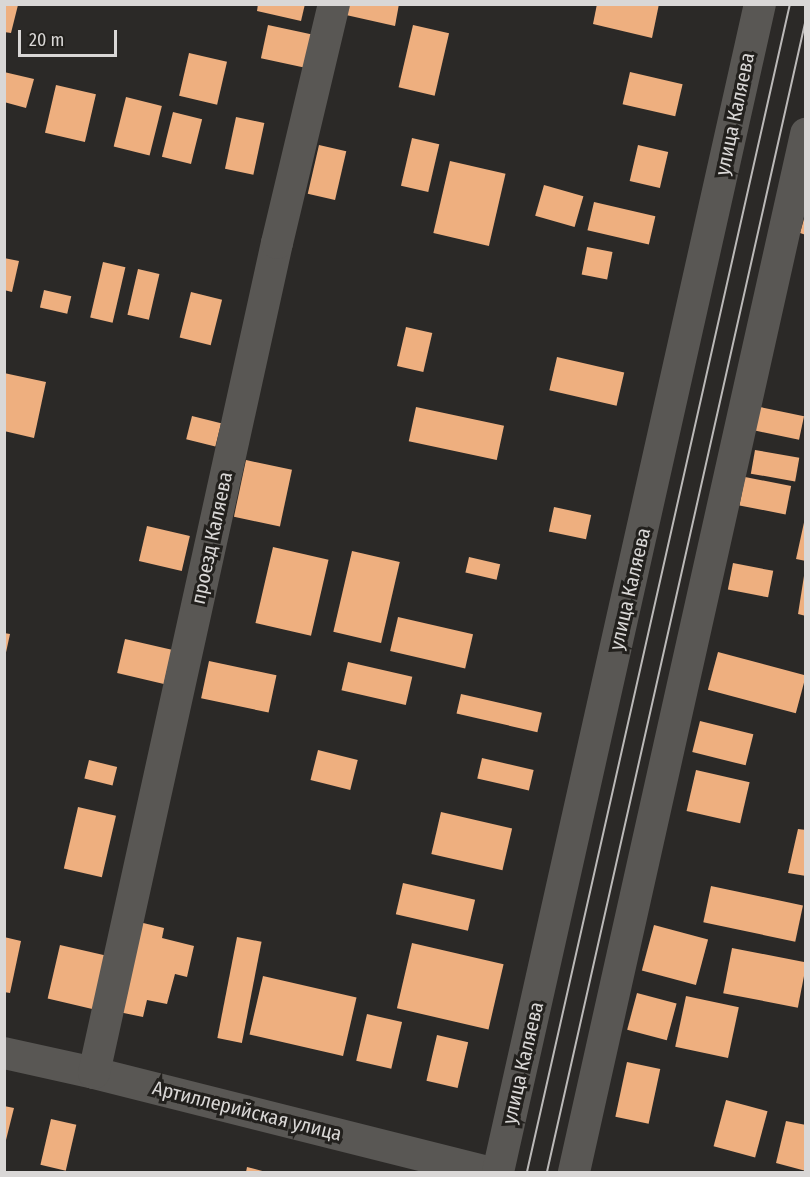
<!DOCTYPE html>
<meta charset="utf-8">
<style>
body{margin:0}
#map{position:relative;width:810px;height:1177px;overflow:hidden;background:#2b2927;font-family:"Fira Sans Condensed",sans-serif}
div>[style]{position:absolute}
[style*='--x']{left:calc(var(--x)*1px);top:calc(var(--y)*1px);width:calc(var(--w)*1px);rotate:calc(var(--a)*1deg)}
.building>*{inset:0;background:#eeaf7f;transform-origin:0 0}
.minor>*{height:32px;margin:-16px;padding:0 16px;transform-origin:16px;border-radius:16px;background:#595754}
.tram>*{height:1.5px;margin:-0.75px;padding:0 0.75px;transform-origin:0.75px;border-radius:0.75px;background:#bbb9b8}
span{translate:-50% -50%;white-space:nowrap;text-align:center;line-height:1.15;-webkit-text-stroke:6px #22201d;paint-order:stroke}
.street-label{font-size:20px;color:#d9d7d6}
.frame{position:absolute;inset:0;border:6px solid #d9d7d6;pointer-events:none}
.scale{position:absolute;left:18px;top:30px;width:99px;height:27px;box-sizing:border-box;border:3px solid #d9d7d6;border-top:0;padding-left:8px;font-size:18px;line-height:21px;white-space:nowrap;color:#d9d7d6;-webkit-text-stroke:4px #22201d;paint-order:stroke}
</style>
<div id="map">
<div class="building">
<i style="clip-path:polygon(4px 4px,18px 5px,11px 33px,4px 32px)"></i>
<i style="clip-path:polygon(258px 4px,305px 4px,301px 21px,257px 11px)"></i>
<i style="clip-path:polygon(348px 4px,399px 4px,395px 26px,346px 15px)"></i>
<i style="clip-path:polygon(597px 4px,659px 4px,652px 38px,593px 24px)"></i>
<i style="left:268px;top:25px;width:44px;height:34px;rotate:12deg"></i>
<i style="left:413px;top:25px;width:37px;height:64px;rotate:13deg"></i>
<i style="left:189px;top:53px;width:39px;height:44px;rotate:13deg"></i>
<i style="clip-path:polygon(4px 72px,34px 79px,26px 108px,4px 102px)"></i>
<i style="left:630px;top:72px;width:54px;height:33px;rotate:13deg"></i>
<i style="left:56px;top:85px;width:41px;height:49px;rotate:13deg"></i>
<i style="left:126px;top:97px;width:37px;height:51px;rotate:14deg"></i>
<i style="left:173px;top:112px;width:30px;height:46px;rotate:14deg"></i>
<i style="left:236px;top:117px;width:29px;height:53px;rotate:12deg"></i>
<i style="left:412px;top:138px;width:28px;height:49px;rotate:13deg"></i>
<i style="left:319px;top:145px;width:28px;height:50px;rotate:13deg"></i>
<i style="left:638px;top:145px;width:31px;height:37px;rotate:13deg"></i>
<i style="left:450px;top:161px;width:57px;height:74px;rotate:13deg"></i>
<i style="left:544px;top:185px;width:41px;height:32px;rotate:16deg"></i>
<i style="left:594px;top:202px;width:63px;height:29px;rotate:13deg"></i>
<i style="clip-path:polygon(806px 212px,806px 235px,800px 233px)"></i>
<i style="left:587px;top:247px;width:26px;height:28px;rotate:11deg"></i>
<i style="clip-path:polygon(4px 258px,19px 261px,12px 292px,4px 290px)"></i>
<i style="left:103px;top:262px;width:23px;height:57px;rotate:13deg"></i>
<i style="left:138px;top:269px;width:22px;height:47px;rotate:13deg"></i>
<i style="left:44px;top:290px;width:28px;height:18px;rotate:13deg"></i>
<i style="left:191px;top:292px;width:32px;height:47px;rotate:14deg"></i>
<i style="left:406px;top:327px;width:27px;height:40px;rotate:13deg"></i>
<i style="left:557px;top:357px;width:69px;height:34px;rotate:13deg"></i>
<i style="clip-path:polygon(4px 373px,46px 382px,34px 438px,4px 431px)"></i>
<i style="left:416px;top:407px;width:90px;height:35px;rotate:12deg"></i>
<i style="left:760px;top:407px;width:45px;height:24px;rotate:12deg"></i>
<i style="left:192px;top:416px;width:30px;height:24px;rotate:14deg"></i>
<i style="left:755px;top:450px;width:45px;height:24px;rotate:10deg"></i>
<i style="left:246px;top:460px;width:47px;height:58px;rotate:12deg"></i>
<i style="left:745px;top:477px;width:47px;height:29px;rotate:11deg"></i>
<i style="left:554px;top:507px;width:38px;height:25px;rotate:12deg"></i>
<i style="clip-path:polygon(805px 518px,806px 519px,806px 561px,796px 559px)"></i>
<i style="left:147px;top:526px;width:44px;height:36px;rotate:13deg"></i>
<i style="left:273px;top:547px;width:57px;height:78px;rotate:13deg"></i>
<i style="left:352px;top:551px;width:49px;height:83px;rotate:13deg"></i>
<i style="left:469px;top:557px;width:32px;height:16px;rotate:13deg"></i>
<i style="left:733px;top:563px;width:41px;height:27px;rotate:11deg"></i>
<i style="clip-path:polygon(804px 576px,806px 576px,806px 616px,798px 614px)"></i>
<i style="left:398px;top:617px;width:77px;height:35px;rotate:13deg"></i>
<i style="clip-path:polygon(4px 633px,10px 634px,5px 657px,4px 656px)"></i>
<i style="left:125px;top:639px;width:48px;height:35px;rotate:13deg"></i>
<i style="left:718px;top:652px;width:91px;height:39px;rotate:15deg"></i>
<i style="left:209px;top:661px;width:69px;height:38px;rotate:12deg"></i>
<i style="left:348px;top:662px;width:66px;height:29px;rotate:13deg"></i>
<i style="left:461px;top:694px;width:83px;height:20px;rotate:13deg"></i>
<i style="left:700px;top:721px;width:55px;height:32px;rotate:14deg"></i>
<i style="left:318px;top:750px;width:41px;height:31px;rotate:14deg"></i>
<i style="left:482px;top:758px;width:53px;height:21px;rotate:13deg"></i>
<i style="left:89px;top:760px;width:29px;height:19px;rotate:14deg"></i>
<i style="left:696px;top:770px;width:55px;height:42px;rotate:13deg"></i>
<i style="left:78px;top:807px;width:39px;height:63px;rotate:13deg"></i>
<i style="left:441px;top:812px;width:73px;height:43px;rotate:13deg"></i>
<i style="clip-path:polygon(798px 829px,806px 830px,806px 876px,788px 873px)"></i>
<i style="left:403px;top:883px;width:74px;height:32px;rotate:13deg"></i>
<i style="left:711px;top:886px;width:94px;height:37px;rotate:12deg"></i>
<i style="clip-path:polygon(135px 921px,164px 928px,162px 938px,194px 946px,187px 977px,175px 974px,167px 1004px,147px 1000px,143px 1017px,114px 1011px)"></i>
<i style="left:654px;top:925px;width:56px;height:47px;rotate:15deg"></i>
<i style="clip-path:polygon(4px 937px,21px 941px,10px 993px,4px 992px)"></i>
<i style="left:237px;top:937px;width:25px;height:103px;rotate:11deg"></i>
<i style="left:412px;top:943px;width:94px;height:67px;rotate:13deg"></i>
<i style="left:60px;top:945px;width:48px;height:55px;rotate:13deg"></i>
<i style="left:732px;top:948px;width:76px;height:46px;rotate:11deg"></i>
<i style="left:263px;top:976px;width:96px;height:60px;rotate:13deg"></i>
<i style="left:637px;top:993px;width:41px;height:38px;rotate:15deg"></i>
<i style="left:686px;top:996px;width:54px;height:52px;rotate:12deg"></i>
<i style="left:367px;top:1014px;width:36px;height:48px;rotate:13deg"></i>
<i style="left:437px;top:1035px;width:32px;height:47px;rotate:13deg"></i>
<i style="left:627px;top:1062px;width:34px;height:56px;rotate:12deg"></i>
<i style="left:726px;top:1100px;width:43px;height:48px;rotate:15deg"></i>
<i style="clip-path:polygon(4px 1106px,14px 1108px,5px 1144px,4px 1144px)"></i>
<i style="left:51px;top:1119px;width:26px;height:47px;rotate:13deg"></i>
<i style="clip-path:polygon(786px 1121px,806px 1125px,806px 1171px,776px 1163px)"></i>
<i style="clip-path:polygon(247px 1167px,266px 1172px,246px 1172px)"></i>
</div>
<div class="minor">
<i style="--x:4;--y:1053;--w:92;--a:12.5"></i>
<i style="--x:94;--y:1073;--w:407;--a:14.1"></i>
<i style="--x:94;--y:1073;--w:850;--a:-77.57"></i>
<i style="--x:277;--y:243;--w:246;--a:-76.6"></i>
<i style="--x:498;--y:1172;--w:1197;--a:-77.36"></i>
<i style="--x:574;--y:1172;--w:1064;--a:-77.4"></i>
</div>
<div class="tram">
<i style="--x:527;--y:1172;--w:1197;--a:-77.31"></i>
<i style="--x:547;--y:1172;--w:1182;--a:-77.34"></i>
</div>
<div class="street-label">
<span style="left:735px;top:114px;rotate:-78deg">улица Каляева</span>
<span style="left:212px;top:538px;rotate:-78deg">проезд Каляева</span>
<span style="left:630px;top:589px;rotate:-77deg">улица Каляева</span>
<span style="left:523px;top:1063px;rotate:-77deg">улица Каляева</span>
<span style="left:247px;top:1111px;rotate:14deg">Артиллерийская улица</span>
</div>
<div class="frame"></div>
<div class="scale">20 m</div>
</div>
